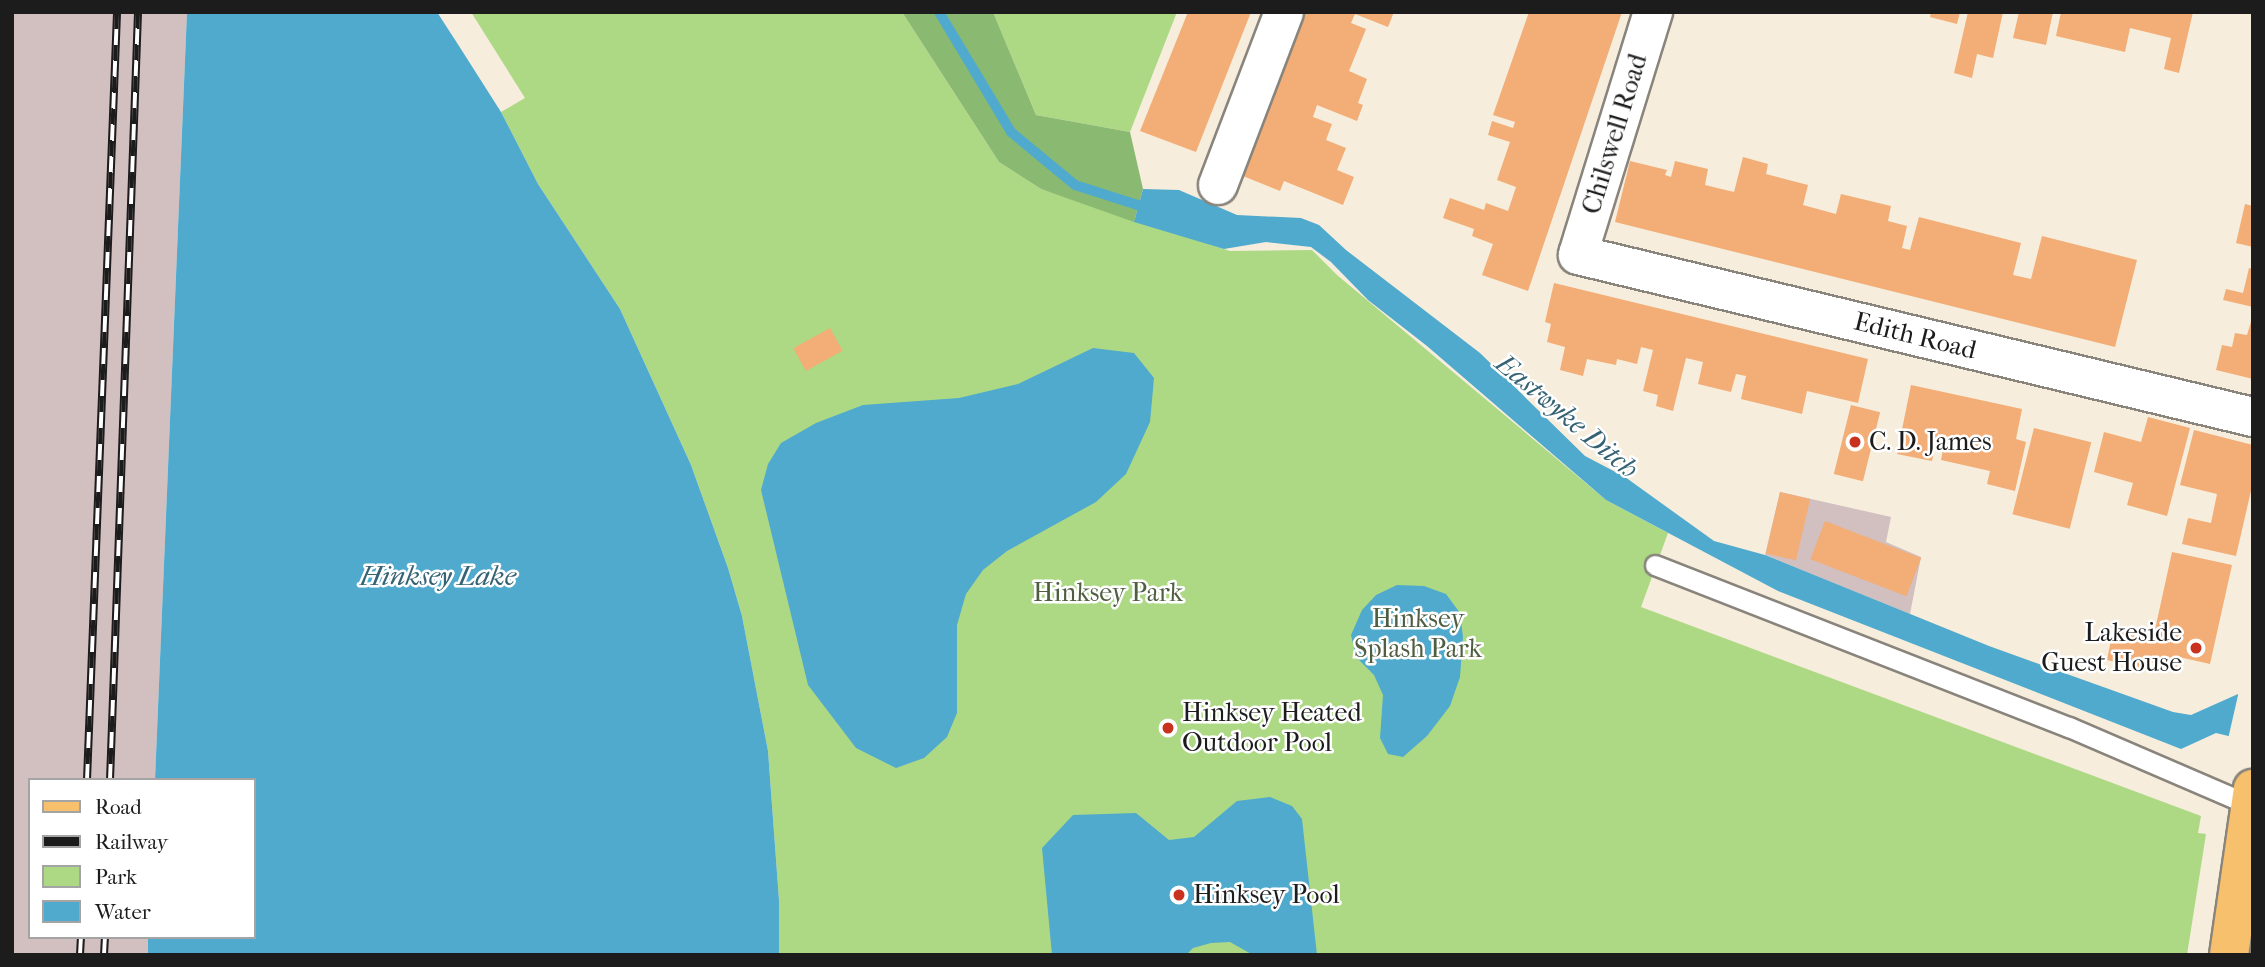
<!DOCTYPE html>
<style>
body{margin:0}
#map{position:relative;width:2265px;height:967px;overflow:hidden;background:#f6eddc;font-family:"IM FELL French Canon",serif}
div>[style]{position:absolute}
[style*='--x']{left:calc(var(--x)*1px);top:calc(var(--y)*1px);width:calc(var(--w)*1px);rotate:calc(var(--a)*1deg)}
.industrial>*{inset:0;background:#d2bfc0}
.green>*{inset:0;background:#add984}
.forest>*{inset:0;background:#8ab972}
.water>*{inset:0;background:#4faacd}
.pier>*{inset:0;background:#f6eddc}
.stream>*{height:10px;margin:-5px;padding:0 5px;transform-origin:5px;border-radius:5px;background:#4faacd}
.building>*{inset:0;background:#f2ae76;transform-origin:0 0}
.roads{filter:drop-shadow(2px 0 #89847c) drop-shadow(-2px 0 #89847c) drop-shadow(0 2px #89847c) drop-shadow(0 -2px #89847c)}
.service>*{height:19px;margin:-9.5px;padding:0 9.5px;transform-origin:9.5px;border-radius:9.5px;background:#fff}
.minor>*{height:38px;margin:-19px;padding:0 19px;transform-origin:19px;border-radius:19px;background:#fff}
.primary>*{height:38px;margin:-19px;padding:0 19px;transform-origin:19px;border-radius:19px;background:#f7c06c}
.rail>*{height:8px;margin-top:-4px;transform-origin:0;background:repeating-linear-gradient(90deg,#fff 0 16px,#1c1c1c 0 32px);box-sizing:border-box;border-block:2px solid #1c1c1c}
.dots>*{width:19px;height:19px;translate:-50% -50%;box-sizing:border-box;border:4px solid #fff;border-radius:50%}
span{translate:-50% -50%;white-space:nowrap;text-align:center;line-height:1.15;-webkit-text-stroke:5px #fff;paint-order:stroke}
.street-label{font-size:26px;color:#1c1c1c}
.poi-label{font-size:26px;color:#1c1c1c}
.left{translate:0 -50%;text-align:left}
.right{translate:-100% -50%;text-align:right}
.park-label{font-size:26px;color:#4f5e40}
.water-label{font-size:28px;color:#366374;font-style:italic}
.frame{position:absolute;inset:0;border:14px solid #1c1c1c;pointer-events:none}
.legend{position:absolute;left:28px;top:778px;width:228px;height:161px;box-sizing:border-box;background:#fff;border:2px solid #a4a4a4;margin:0;padding:9px 12px;list-style:none;font-size:21px;color:#1c1c1c}
.legend li{display:flex;align-items:center;gap:14px;height:35px}
.legend b{width:35px;border:2px solid #a4a4a4}
</style>
<div id="map">
<div class="industrial">
<i style="clip-path:polygon(12px 12px,187px 12px,155px 780px,30px 780px,30px 937px,148px 937px,148px 955px,12px 955px)"></i>
<i style="clip-path:polygon(1780px 492px,1891px 517px,1886px 542px,1921px 557px,1910px 614px,1765px 555px)"></i>
</div>
<div class="green">
<i style="clip-path:polygon(471px 12px,902px 12px,999px 162px,1041px 189px,1230px 251px,1312px 250px,1337px 275px,1606px 500px,1668px 533px,1641px 607px,2201px 816px,2198px 833px,2206px 834px,2187px 955px,779px 955px,779px 900px,768px 751px,742px 616px,728px 568px,691px 465px,620px 309px,538px 184px,501px 112px,525px 98px)"></i>
<i style="clip-path:polygon(993px 12px,1177px 12px,1130px 132px,1036px 115px)"></i>
</div>
<div class="forest">
<i style="clip-path:polygon(902px 12px,993px 12px,1036px 115px,1130px 132px,1143px 189px,1134px 222px,1041px 189px,999px 162px)"></i>
</div>
<div class="water">
<i style="clip-path:polygon(187px 12px,437px 12px,459px 46px,501px 112px,538px 184px,620px 309px,691px 465px,728px 568px,742px 616px,768px 751px,779px 900px,779px 955px,148px 955px,148px 937px,254px 937px,254px 780px,155px 780px)"></i>
<i style="clip-path:polygon(1143px 189px,1179px 190px,1237px 215px,1301px 218px,1319px 225px,1346px 250px,1480px 353px,1585px 456px,1625px 477px,1714px 541px,1765px 555px,1989px 646px,2173px 712px,2191px 715px,2238px 694px,2253px 742px,2216px 733px,2181px 749px,1778px 591px,1606px 500px,1427px 346px,1368px 300px,1331px 262px,1311px 247px,1266px 242px,1224px 249px,1134px 222px)"></i>
<i style="clip-path:polygon(1093px 348px,1134px 353px,1154px 378px,1150px 422px,1126px 474px,1096px 502px,1007px 551px,983px 570px,966px 594px,957px 625px,957px 713px,947px 737px,924px 758px,896px 768px,856px 748px,808px 685px,761px 490px,768px 464px,781px 443px,816px 423px,863px 405px,959px 398px,1018px 384px)"></i>
<i style="clip-path:polygon(1397px 585px,1424px 586px,1446px 594px,1460px 613px,1463px 637px,1460px 677px,1450px 706px,1427px 736px,1403px 757px,1388px 754px,1380px 738px,1383px 695px,1374px 675px,1356px 657px,1351px 635px,1362px 610px,1376px 595px)"></i>
<i style="clip-path:polygon(1270px 797px,1292px 806px,1302px 819px,1317px 955px,1253px 955px,1230px 942px,1211px 943px,1193px 948px,1186px 955px,1052px 955px,1042px 848px,1073px 815px,1136px 813px,1169px 840px,1194px 837px,1237px 801px)"></i>
</div>
<div class="pier">
<i style="clip-path:polygon(2239px 691px,2253px 693px,2253px 745px,2228px 739px)"></i>
</div>
<div class="stream">
<i style="--x:939;--y:12;--w:140;--a:59"></i>
<i style="--x:1011;--y:132;--w:83;--a:39.6"></i>
<i style="--x:1075;--y:185;--w:79;--a:17.7"></i>
</div>
<div class="building">
<i style="clip-path:polygon(1188px 12px,1251px 12px,1196px 152px,1140px 131px)"></i>
<i style="clip-path:polygon(1302px 12px,1394px 12px,1388px 27px,1355px 14px,1351px 23px,1366px 29px,1349px 71px,1367px 79px,1358px 103px,1363px 105px,1357px 121px,1317px 105px,1313px 117px,1332px 124px,1326px 140px,1346px 148px,1337px 170px,1354px 177px,1343px 205px,1284px 181px,1280px 191px,1238px 174px)"></i>
<i style="clip-path:polygon(1529px 12px,1622px 12px,1528px 291px,1482px 275px,1493px 244px,1472px 236px,1474px 229px,1443px 218px,1450px 198px,1484px 210px,1486px 203px,1508px 211px,1516px 187px,1497px 180px,1510px 142px,1488px 135px,1492px 121px,1513px 128px,1515px 122px,1493px 115px)"></i>
<i style="clip-path:polygon(1931px 12px,1960px 12px,1957px 24px,1930px 17px)"></i>
<i style="clip-path:polygon(1968px 12px,2003px 12px,1993px 58px,1977px 54px,1972px 78px,1954px 73px)"></i>
<i style="clip-path:polygon(2019px 12px,2053px 12px,2046px 45px,2013px 38px)"></i>
<i style="clip-path:polygon(2061px 12px,2193px 12px,2179px 73px,2164px 69px,2171px 38px,2130px 28px,2125px 52px,2056px 36px)"></i>
<i style="clip-path:polygon(1743px 157px,1768px 164px,1766px 174px,1808px 185px,1803px 205px,1836px 214px,1841px 194px,1891px 206px,1888px 221px,1907px 226px,1902px 248px,1910px 250px,1919px 217px,2021px 243px,2013px 275px,2031px 279px,2042px 236px,2137px 260px,2115px 347px,1615px 222px,1630px 161px,1667px 170px,1665px 175px,1671px 177px,1675px 161px,1708px 169px,1705px 185px,1734px 192px)"></i>
<i style="clip-path:polygon(2245px 204px,2253px 206px,2253px 247px,2236px 243px)"></i>
<i style="clip-path:polygon(2249px 268px,2253px 269px,2253px 307px,2223px 300px,2226px 289px,2243px 293px)"></i>
<i style="clip-path:polygon(1554px 283px,1868px 359px,1858px 403px,1807px 391px,1802px 414px,1741px 399px,1746px 376px,1736px 374px,1731px 392px,1698px 384px,1703px 362px,1686px 358px,1673px 411px,1656px 406px,1658px 395px,1643px 391px,1653px 350px,1641px 347px,1637px 364px,1617px 359px,1616px 365px,1587px 359px,1583px 376px,1560px 370px,1565px 347px,1547px 342px,1551px 324px,1545px 322px)"></i>
<i style="clip-path:polygon(2253px 315px,2253px 379px,2216px 370px,2222px 345px,2232px 347px,2235px 333px,2247px 335px)"></i>
<i style="left:830px;top:328px;width:26px;height:42px;rotate:61deg"></i>
<i style="clip-path:polygon(1911px 385px,2022px 409px,2016px 439px,2026px 442px,2015px 491px,1987px 484px,1990px 471px,1941px 460px,1946px 435px,1938px 434px,1932px 461px,1897px 454px)"></i>
<i style="left:1851px;top:405px;width:30px;height:71px;rotate:14deg"></i>
<i style="clip-path:polygon(2148px 417px,2190px 428px,2167px 516px,2127px 505px,2133px 483px,2094px 472px,2104px 432px,2141px 442px)"></i>
<i style="left:2034px;top:428px;width:59px;height:89px;rotate:14deg"></i>
<i style="clip-path:polygon(2194px 430px,2253px 445px,2253px 482px,2236px 556px,2182px 544px,2188px 518px,2211px 523px,2217px 494px,2180px 485px)"></i>
<i style="left:1780px;top:492px;width:31px;height:63px;rotate:13deg"></i>
<i style="left:1825px;top:521px;width:103px;height:41px;rotate:21deg"></i>
<i style="clip-path:polygon(2172px 552px,2232px 565px,2210px 664px,2179px 657px,2176px 669px,2144px 661px,2142px 668px,2107px 660px,2113px 630px,2153px 639px)"></i>
</div>
<div class="roads">
<div class="service">
<i style="--x:1655;--y:565;--w:445;--a:21.4"></i>
<i style="--x:2069;--y:727;--w:197;--a:23.3"></i>
</div>
<div class="minor">
<i style="--x:1653;--y:12;--w:254;--a:107.2"></i>
<i style="--x:1578;--y:255;--w:694;--a:13.5"></i>
<i style="--x:1218;--y:185;--w:185;--a:-69.1"></i>
</div>
<div class="primary">
<i style="--x:2229;--y:955;--w:168;--a:-81.8"></i>
</div>
</div>
<div class="rail">
<i style="--x:87;--y:780;--w:769;--a:-87.76"></i>
<i style="--x:110;--y:780;--w:769;--a:-87.91"></i>
<i style="--x:80;--y:955;--w:18;--a:-87"></i>
<i style="--x:104;--y:955;--w:18;--a:-87"></i>
</div>
<div class="dots">
<i style="left:1855px;top:442px;background:#c8321e"></i>
<i style="left:2196px;top:648px;background:#c8321e"></i>
<i style="left:1168px;top:728px;background:#c8321e"></i>
<i style="left:1179px;top:895px;background:#c8321e"></i>
</div>
<div class="street-label">
<span style="left:1615px;top:134px;rotate:-73deg">Chilswell Road</span>
<span style="left:1915px;top:336px;rotate:14deg">Edith Road</span>
</div>
<div class="poi-label">
<span class="left" style="left:1869px;top:442px">C. D. James</span>
<span class="right" style="left:2182px;top:648px">Lakeside<br>Guest House</span>
<span class="left" style="left:1182px;top:728px">Hinksey Heated<br>Outdoor Pool</span>
<span class="left" style="left:1193px;top:895px">Hinksey Pool</span>
</div>
<div class="park-label">
<span style="left:1108px;top:593px">Hinksey Park</span>
<span style="left:1418px;top:634px">Hinksey<br>Splash Park</span>
</div>
<div class="water-label">
<span style="left:1567px;top:416px;rotate:40deg">Eastwyke Ditch</span>
<span style="left:438px;top:576px">Hinksey Lake</span>
</div>
<div class="frame"></div>
<ul class="legend">
<li><b style="height:9px;background:#f7c06c"></b>Road</li>
<li><b style="height:9px;background:#1c1c1c"></b>Railway</li>
<li><b style="height:19px;background:#add984"></b>Park</li>
<li><b style="height:19px;background:#4faacd"></b>Water</li>
</ul>
</div>
